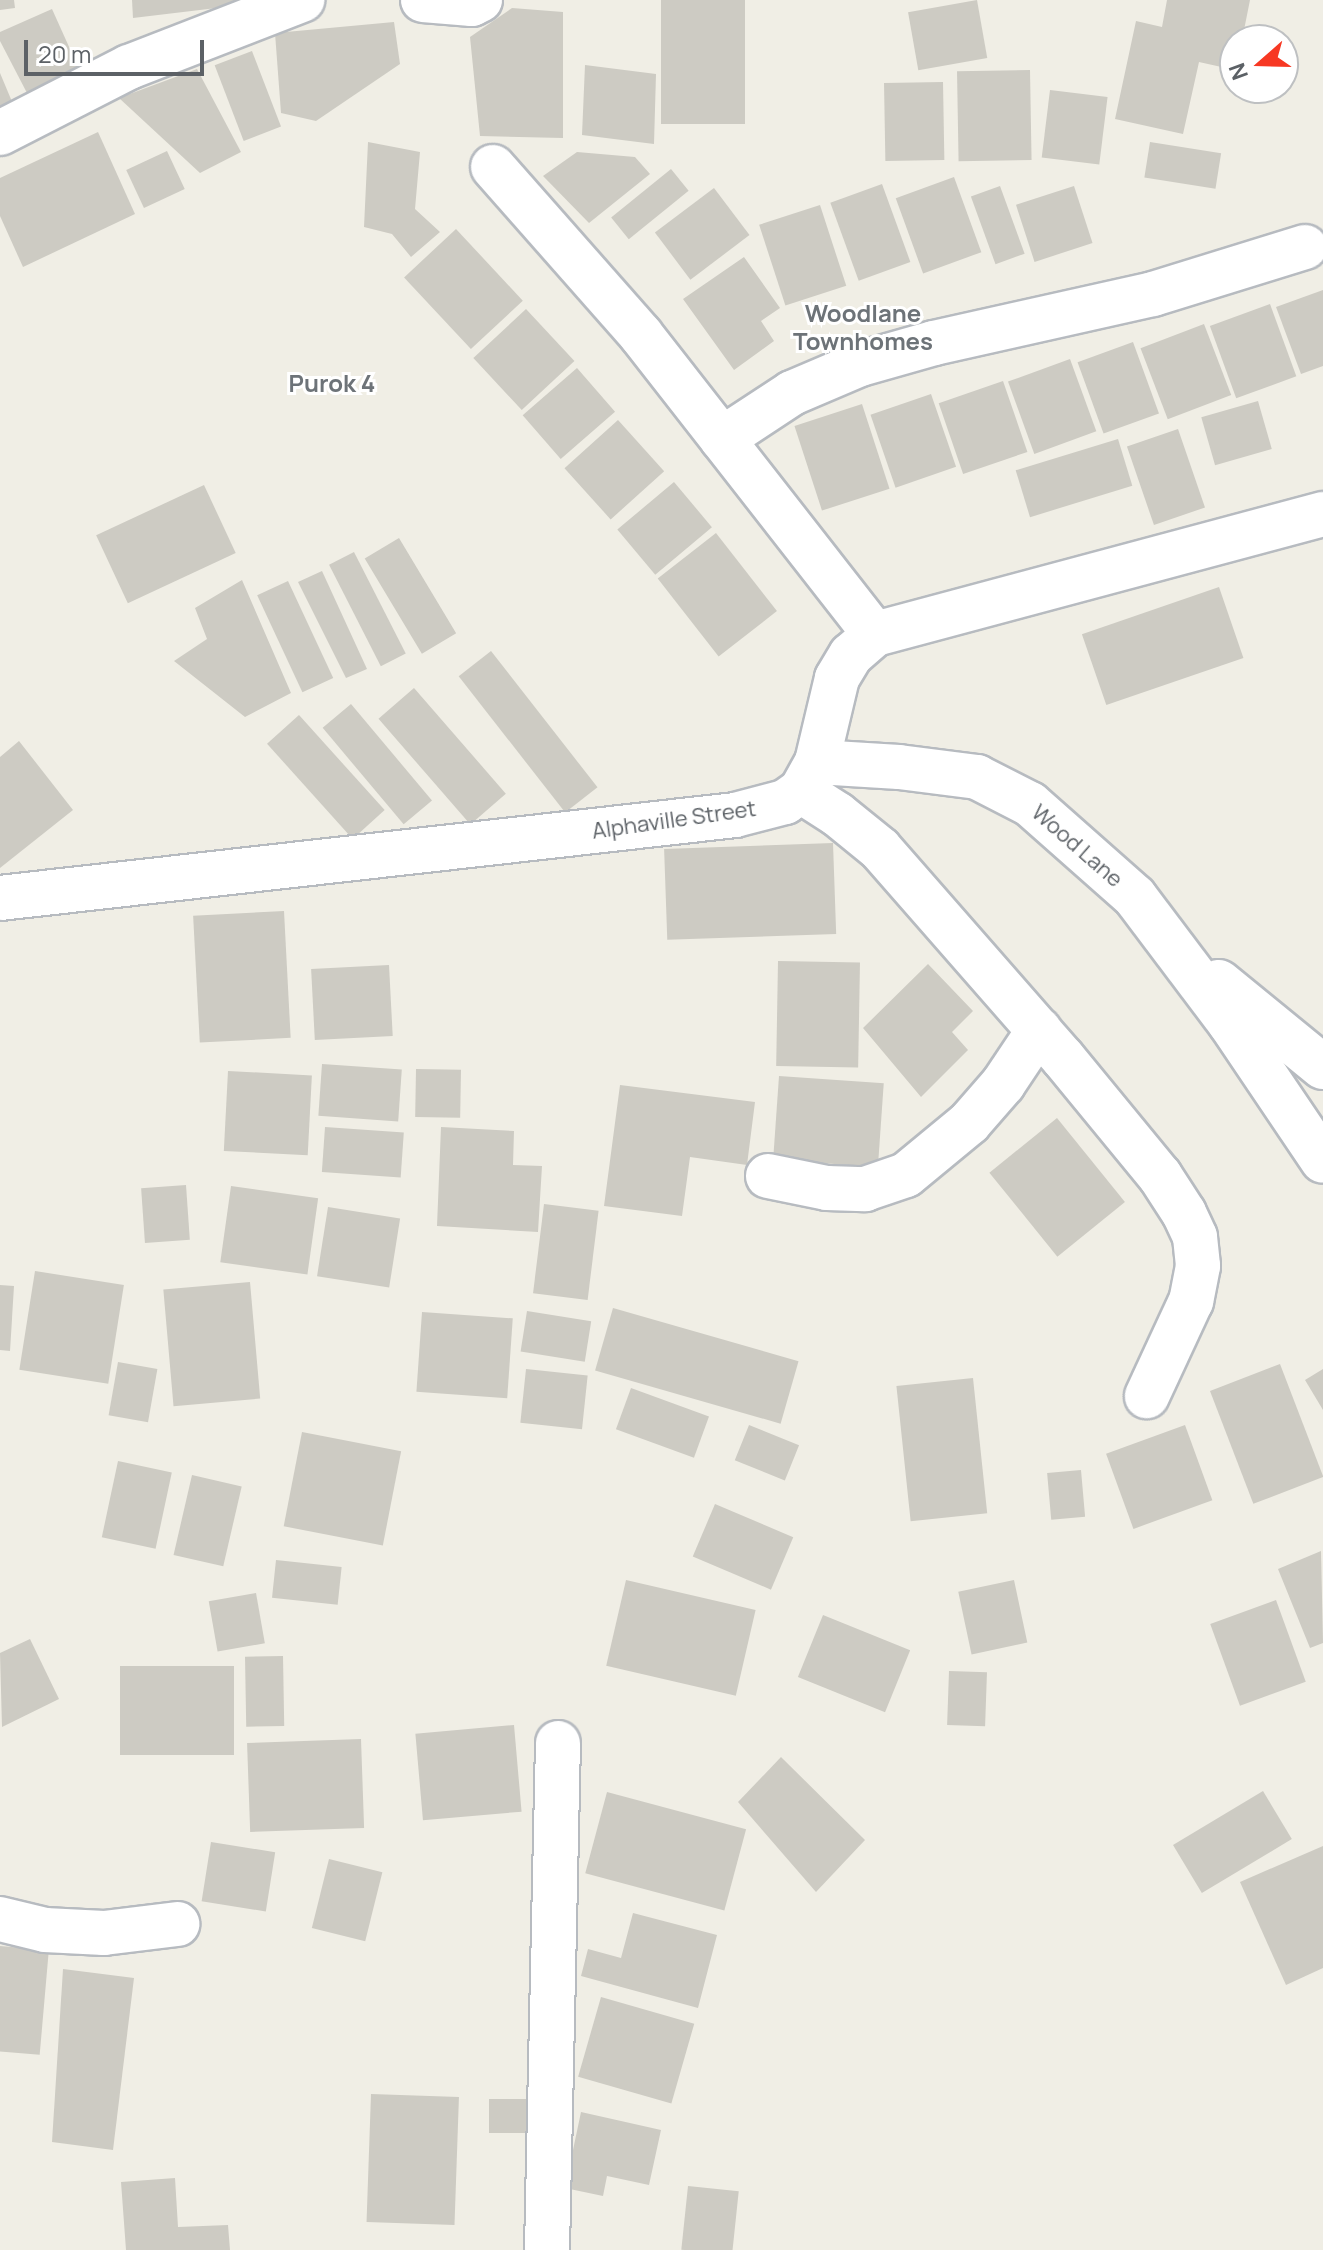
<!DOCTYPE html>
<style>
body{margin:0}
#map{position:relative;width:1323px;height:2250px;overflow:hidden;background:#f0eee5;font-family:Manrope,sans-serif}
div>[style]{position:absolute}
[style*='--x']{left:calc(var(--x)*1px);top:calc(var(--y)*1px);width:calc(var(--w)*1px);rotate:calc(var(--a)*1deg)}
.building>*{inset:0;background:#cdcbc3;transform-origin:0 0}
.roads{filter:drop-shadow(2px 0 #b7bbc0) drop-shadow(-2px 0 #b7bbc0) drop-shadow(0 2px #b7bbc0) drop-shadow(0 -2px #b7bbc0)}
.street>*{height:44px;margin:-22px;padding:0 22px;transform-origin:22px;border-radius:22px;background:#fff}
span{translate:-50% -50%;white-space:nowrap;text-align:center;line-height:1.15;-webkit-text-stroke:6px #fff;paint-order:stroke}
.street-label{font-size:22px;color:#5c6166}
.neighbourhood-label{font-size:24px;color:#6d7378;font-weight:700}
.north{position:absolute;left:1219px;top:24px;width:80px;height:80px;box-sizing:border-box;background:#fff;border:2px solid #bec0c2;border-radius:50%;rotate:250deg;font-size:22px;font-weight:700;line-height:32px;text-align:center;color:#5c6166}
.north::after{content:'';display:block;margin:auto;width:28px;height:36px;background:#f73823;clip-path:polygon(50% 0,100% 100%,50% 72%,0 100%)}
.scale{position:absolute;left:24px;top:40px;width:180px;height:36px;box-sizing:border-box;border:4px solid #5c6166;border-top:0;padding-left:10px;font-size:24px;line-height:28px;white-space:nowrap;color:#5c6166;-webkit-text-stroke:6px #fff;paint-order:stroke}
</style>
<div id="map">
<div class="building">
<i style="clip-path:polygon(0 0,14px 0,15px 8px,0 10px)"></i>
<i style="clip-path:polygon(132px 0,249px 0,250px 4px,133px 18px)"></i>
<i style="left:661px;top:0;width:84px;height:124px"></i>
<i style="left:977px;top:0;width:59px;height:70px;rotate:80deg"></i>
<i style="clip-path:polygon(1167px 0,1250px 0,1242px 40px,1235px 40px,1235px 70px,1199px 62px,1183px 134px,1115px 119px,1136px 21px,1162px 27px)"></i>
<i style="clip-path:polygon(512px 8px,563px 12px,563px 138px,480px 136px,470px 37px)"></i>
<i style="clip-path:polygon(52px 9px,79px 69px,27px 93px,0 41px,0 32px)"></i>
<i style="clip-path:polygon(394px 22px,400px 64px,316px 121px,281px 113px,275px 33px)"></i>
<i style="left:252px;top:51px;width:81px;height:40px;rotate:69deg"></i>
<i style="clip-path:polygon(585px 65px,656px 74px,654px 144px,582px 135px)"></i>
<i style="clip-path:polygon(197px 69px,241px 152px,200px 173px,119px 98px)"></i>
<i style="left:1030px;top:70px;width:90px;height:73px;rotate:89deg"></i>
<i style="clip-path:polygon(0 73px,13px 104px,0 110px)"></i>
<i style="left:943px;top:82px;width:78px;height:59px;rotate:89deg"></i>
<i style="left:1050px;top:90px;width:58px;height:68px;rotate:7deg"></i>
<i style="clip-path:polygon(98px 132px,135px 214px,23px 267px,0 216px,0 178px)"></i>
<i style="clip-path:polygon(368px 142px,420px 152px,415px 209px,440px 232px,411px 257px,392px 234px,364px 227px)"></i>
<i style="left:1150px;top:142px;width:72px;height:36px;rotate:9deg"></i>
<i style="left:167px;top:151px;width:42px;height:45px;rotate:65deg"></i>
<i style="clip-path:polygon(577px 152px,635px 157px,650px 174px,589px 223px,543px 176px)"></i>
<i style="left:671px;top:169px;width:28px;height:77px;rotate:51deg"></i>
<i style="left:954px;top:177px;width:80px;height:62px;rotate:70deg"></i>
<i style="left:882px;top:184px;width:83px;height:55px;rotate:70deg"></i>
<i style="left:1000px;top:186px;width:72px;height:31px;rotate:70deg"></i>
<i style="left:1074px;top:186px;width:60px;height:61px;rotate:72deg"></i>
<i style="left:714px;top:188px;width:59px;height:74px;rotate:53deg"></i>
<i style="left:820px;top:205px;width:85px;height:64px;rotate:72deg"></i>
<i style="left:456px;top:229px;width:98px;height:71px;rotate:47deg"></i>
<i style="clip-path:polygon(744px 257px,780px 308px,761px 321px,774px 341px,734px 370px,683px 299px)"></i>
<i style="clip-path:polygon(1323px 290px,1323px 366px,1301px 374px,1276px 307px)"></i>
<i style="left:1270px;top:304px;width:77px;height:64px;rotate:70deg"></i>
<i style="left:526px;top:309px;width:71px;height:72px;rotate:47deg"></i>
<i style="left:1204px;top:324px;width:76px;height:68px;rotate:69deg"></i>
<i style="left:1133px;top:342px;width:76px;height:59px;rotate:70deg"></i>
<i style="left:1070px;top:359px;width:77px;height:66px;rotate:70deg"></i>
<i style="left:577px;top:368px;width:58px;height:72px;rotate:49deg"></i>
<i style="left:1003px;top:381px;width:75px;height:68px;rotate:71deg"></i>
<i style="left:931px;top:394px;width:77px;height:64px;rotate:71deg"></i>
<i style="left:1258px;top:401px;width:50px;height:59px;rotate:74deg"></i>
<i style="left:862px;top:404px;width:89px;height:71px;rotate:72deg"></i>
<i style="left:618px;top:420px;width:69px;height:72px;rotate:48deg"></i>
<i style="left:1178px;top:429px;width:83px;height:54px;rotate:71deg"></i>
<i style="left:1118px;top:439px;width:49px;height:107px;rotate:73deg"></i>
<i style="left:674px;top:482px;width:59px;height:74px;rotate:50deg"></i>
<i style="left:204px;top:485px;width:75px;height:119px;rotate:65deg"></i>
<i style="left:716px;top:533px;width:99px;height:74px;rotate:52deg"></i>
<i style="left:399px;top:538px;width:111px;height:40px;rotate:59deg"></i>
<i style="left:354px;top:552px;width:114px;height:28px;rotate:63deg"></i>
<i style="clip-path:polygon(322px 571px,367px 669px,346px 678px,298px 582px)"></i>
<i style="clip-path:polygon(242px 580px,291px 693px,245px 717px,174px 661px,207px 639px,195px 608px)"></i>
<i style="left:288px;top:581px;width:107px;height:34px;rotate:65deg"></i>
<i style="left:1219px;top:587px;width:75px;height:145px;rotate:71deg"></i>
<i style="left:491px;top:651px;width:173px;height:41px;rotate:52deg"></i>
<i style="left:414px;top:688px;width:140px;height:47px;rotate:49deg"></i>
<i style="left:351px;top:704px;width:126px;height:37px;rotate:50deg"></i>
<i style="left:299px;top:715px;width:128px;height:43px;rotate:48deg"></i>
<i style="clip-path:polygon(19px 741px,73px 810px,0 868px,0 757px)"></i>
<i style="left:833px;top:843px;width:91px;height:169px;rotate:88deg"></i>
<i style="left:284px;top:911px;width:127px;height:91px;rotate:87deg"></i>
<i style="left:778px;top:961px;width:82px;height:105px;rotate:1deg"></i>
<i style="clip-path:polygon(928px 964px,973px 1011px,952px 1032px,968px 1050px,921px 1097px,863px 1028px)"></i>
<i style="left:389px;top:965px;width:71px;height:78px;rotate:87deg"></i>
<i style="left:322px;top:1064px;width:80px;height:52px;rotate:4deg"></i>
<i style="left:416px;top:1069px;width:45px;height:48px;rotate:1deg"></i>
<i style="left:228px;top:1071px;width:84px;height:80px;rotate:3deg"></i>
<i style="left:779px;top:1076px;width:105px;height:84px;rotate:4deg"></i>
<i style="clip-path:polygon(620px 1085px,755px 1102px,747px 1165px,690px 1157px,682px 1216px,604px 1206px)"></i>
<i style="left:1057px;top:1118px;width:108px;height:87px;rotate:51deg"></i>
<i style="left:325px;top:1127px;width:79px;height:45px;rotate:4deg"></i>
<i style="clip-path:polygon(441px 1127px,514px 1131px,513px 1165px,542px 1166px,538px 1232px,437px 1226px)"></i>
<i style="left:186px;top:1185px;width:55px;height:45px;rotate:86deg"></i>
<i style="left:231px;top:1186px;width:88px;height:77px;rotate:8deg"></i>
<i style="left:544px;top:1204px;width:55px;height:90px;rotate:7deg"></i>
<i style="left:328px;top:1207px;width:73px;height:70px;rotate:9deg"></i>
<i style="left:35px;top:1271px;width:90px;height:100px;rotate:9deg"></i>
<i style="left:250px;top:1282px;width:117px;height:87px;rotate:85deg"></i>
<i style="clip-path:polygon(0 1285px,14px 1286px,10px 1351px,0 1350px)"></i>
<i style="left:613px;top:1308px;width:193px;height:65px;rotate:16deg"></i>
<i style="left:527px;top:1311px;width:65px;height:41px;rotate:9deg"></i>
<i style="left:422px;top:1312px;width:91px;height:80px;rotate:4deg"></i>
<i style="left:118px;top:1362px;width:40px;height:54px;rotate:10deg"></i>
<i style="left:1280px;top:1364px;width:121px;height:75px;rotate:69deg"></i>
<i style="left:526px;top:1369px;width:62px;height:54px;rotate:6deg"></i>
<i style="clip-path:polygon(1323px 1369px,1323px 1410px,1305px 1380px)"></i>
<i style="left:973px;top:1378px;width:136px;height:77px;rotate:84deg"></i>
<i style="left:631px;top:1388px;width:83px;height:44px;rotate:20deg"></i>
<i style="left:749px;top:1425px;width:54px;height:38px;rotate:22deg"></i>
<i style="left:1185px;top:1425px;width:80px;height:84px;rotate:70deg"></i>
<i style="left:302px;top:1432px;width:101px;height:96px;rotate:11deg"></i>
<i style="left:118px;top:1461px;width:55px;height:78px;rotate:12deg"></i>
<i style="left:1081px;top:1470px;width:47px;height:34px;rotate:85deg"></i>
<i style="left:192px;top:1475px;width:51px;height:82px;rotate:13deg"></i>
<i style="left:715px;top:1504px;width:85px;height:57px;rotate:23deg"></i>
<i style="clip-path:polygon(1321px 1551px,1323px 1643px,1310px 1648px,1278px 1569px)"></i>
<i style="left:276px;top:1560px;width:66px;height:38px;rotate:6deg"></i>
<i style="left:626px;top:1580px;width:133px;height:88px;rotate:13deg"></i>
<i style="left:1014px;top:1580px;width:64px;height:57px;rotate:78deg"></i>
<i style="left:256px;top:1593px;width:51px;height:48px;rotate:80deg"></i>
<i style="left:1276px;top:1600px;width:87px;height:70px;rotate:70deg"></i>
<i style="left:823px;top:1615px;width:94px;height:67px;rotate:22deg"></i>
<i style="clip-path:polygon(30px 1639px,59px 1699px,2px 1727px,0 1653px)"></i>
<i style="left:283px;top:1656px;width:70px;height:38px;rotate:89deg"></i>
<i style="left:120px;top:1666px;width:114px;height:89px"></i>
<i style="left:949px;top:1671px;width:38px;height:54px;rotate:2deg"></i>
<i style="left:514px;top:1725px;width:87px;height:99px;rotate:85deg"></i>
<i style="left:361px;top:1739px;width:89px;height:114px;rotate:88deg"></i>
<i style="clip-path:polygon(781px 1757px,865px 1840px,816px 1892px,738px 1802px)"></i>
<i style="left:1263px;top:1791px;width:56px;height:105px;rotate:59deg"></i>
<i style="left:607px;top:1792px;width:144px;height:84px;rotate:15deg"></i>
<i style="left:211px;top:1842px;width:65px;height:60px;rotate:9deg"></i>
<i style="clip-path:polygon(1323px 1846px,1323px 1968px,1286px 1985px,1240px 1882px)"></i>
<i style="left:329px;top:1859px;width:55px;height:71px;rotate:14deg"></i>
<i style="clip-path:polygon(633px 1913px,717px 1935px,698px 2008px,581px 1976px,588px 1949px,621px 1958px)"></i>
<i style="left:0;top:1946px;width:49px;height:105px;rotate:5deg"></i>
<i style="clip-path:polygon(63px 1969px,134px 1978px,113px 2150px,52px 2142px)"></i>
<i style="left:601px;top:1997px;width:97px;height:83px;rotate:16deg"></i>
<i style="left:371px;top:2094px;width:88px;height:128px;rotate:2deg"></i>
<i style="left:489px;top:2099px;width:48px;height:34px"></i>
<i style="clip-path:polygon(581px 2112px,661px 2130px,649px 2185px,607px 2176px,603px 2196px,565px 2188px)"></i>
<i style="clip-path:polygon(175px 2178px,178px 2227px,228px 2225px,230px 2250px,126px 2250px,121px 2182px)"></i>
<i style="left:688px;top:2186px;width:51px;height:64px;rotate:6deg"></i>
</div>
<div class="roads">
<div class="street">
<i style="--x:423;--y:0;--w:49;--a:4.7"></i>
<i style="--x:472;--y:4;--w:9;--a:-27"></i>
<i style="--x:0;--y:133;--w:145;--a:-27.1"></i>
<i style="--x:129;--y:67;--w:186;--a:-21.2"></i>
<i style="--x:493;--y:167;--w:224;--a:48.6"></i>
<i style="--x:641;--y:335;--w:380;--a:52"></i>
<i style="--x:722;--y:439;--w:84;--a:-33.3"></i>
<i style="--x:792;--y:393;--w:74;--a:-23.1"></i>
<i style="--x:860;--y:364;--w:77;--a:-15.8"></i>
<i style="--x:934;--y:343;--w:224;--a:-12.6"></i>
<i style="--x:1153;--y:294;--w:159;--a:-17.2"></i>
<i style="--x:817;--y:762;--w:82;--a:3.5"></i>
<i style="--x:899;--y:767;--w:79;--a:7.3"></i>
<i style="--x:977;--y:777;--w:59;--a:27"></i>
<i style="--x:1030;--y:804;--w:140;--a:41.5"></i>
<i style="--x:1135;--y:897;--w:158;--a:53"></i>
<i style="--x:1230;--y:1023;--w:166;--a:56"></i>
<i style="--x:801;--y:791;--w:43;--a:32.6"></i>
<i style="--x:837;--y:814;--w:55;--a:39.1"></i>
<i style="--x:880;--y:849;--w:278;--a:48.8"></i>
<i style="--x:1063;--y:1058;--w:153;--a:50.6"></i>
<i style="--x:1160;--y:1176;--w:44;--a:57"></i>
<i style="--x:1184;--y:1213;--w:26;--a:65"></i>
<i style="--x:1195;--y:1237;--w:29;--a:84"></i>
<i style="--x:1198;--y:1266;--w:36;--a:101"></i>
<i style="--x:1191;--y:1301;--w:105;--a:114.9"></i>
<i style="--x:0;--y:898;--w:740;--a:-6.44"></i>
<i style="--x:735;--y:815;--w:52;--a:-14.6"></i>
<i style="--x:785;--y:802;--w:19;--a:-35"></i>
<i style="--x:801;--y:791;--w:33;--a:-61"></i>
<i style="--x:817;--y:762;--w:86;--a:-76.6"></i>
<i style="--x:837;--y:678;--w:27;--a:-59"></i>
<i style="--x:851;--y:655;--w:32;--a:-41"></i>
<i style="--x:875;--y:634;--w:464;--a:-15"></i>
<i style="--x:1219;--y:982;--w:134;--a:39.3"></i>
<i style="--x:768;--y:1176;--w:60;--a:11.5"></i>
<i style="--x:827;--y:1188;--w:38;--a:2"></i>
<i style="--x:865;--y:1189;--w:43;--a:-18.9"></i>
<i style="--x:906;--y:1175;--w:82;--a:-39.5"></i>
<i style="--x:969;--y:1123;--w:52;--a:-48.9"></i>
<i style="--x:1003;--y:1084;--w:65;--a:-56.3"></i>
<i style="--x:0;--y:1919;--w:46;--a:13.7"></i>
<i style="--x:45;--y:1930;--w:59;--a:2.9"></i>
<i style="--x:104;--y:1933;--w:74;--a:-7"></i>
<i style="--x:547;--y:2250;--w:507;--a:-88.76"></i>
</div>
</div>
<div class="street-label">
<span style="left:674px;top:820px;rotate:-8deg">Alphaville Street</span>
<span style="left:1077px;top:846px;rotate:41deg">Wood Lane</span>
</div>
<div class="neighbourhood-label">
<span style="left:863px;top:327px">Woodlane<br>Townhomes</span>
<span style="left:332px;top:383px">Purok 4</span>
</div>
<div class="north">N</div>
<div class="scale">20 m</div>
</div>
